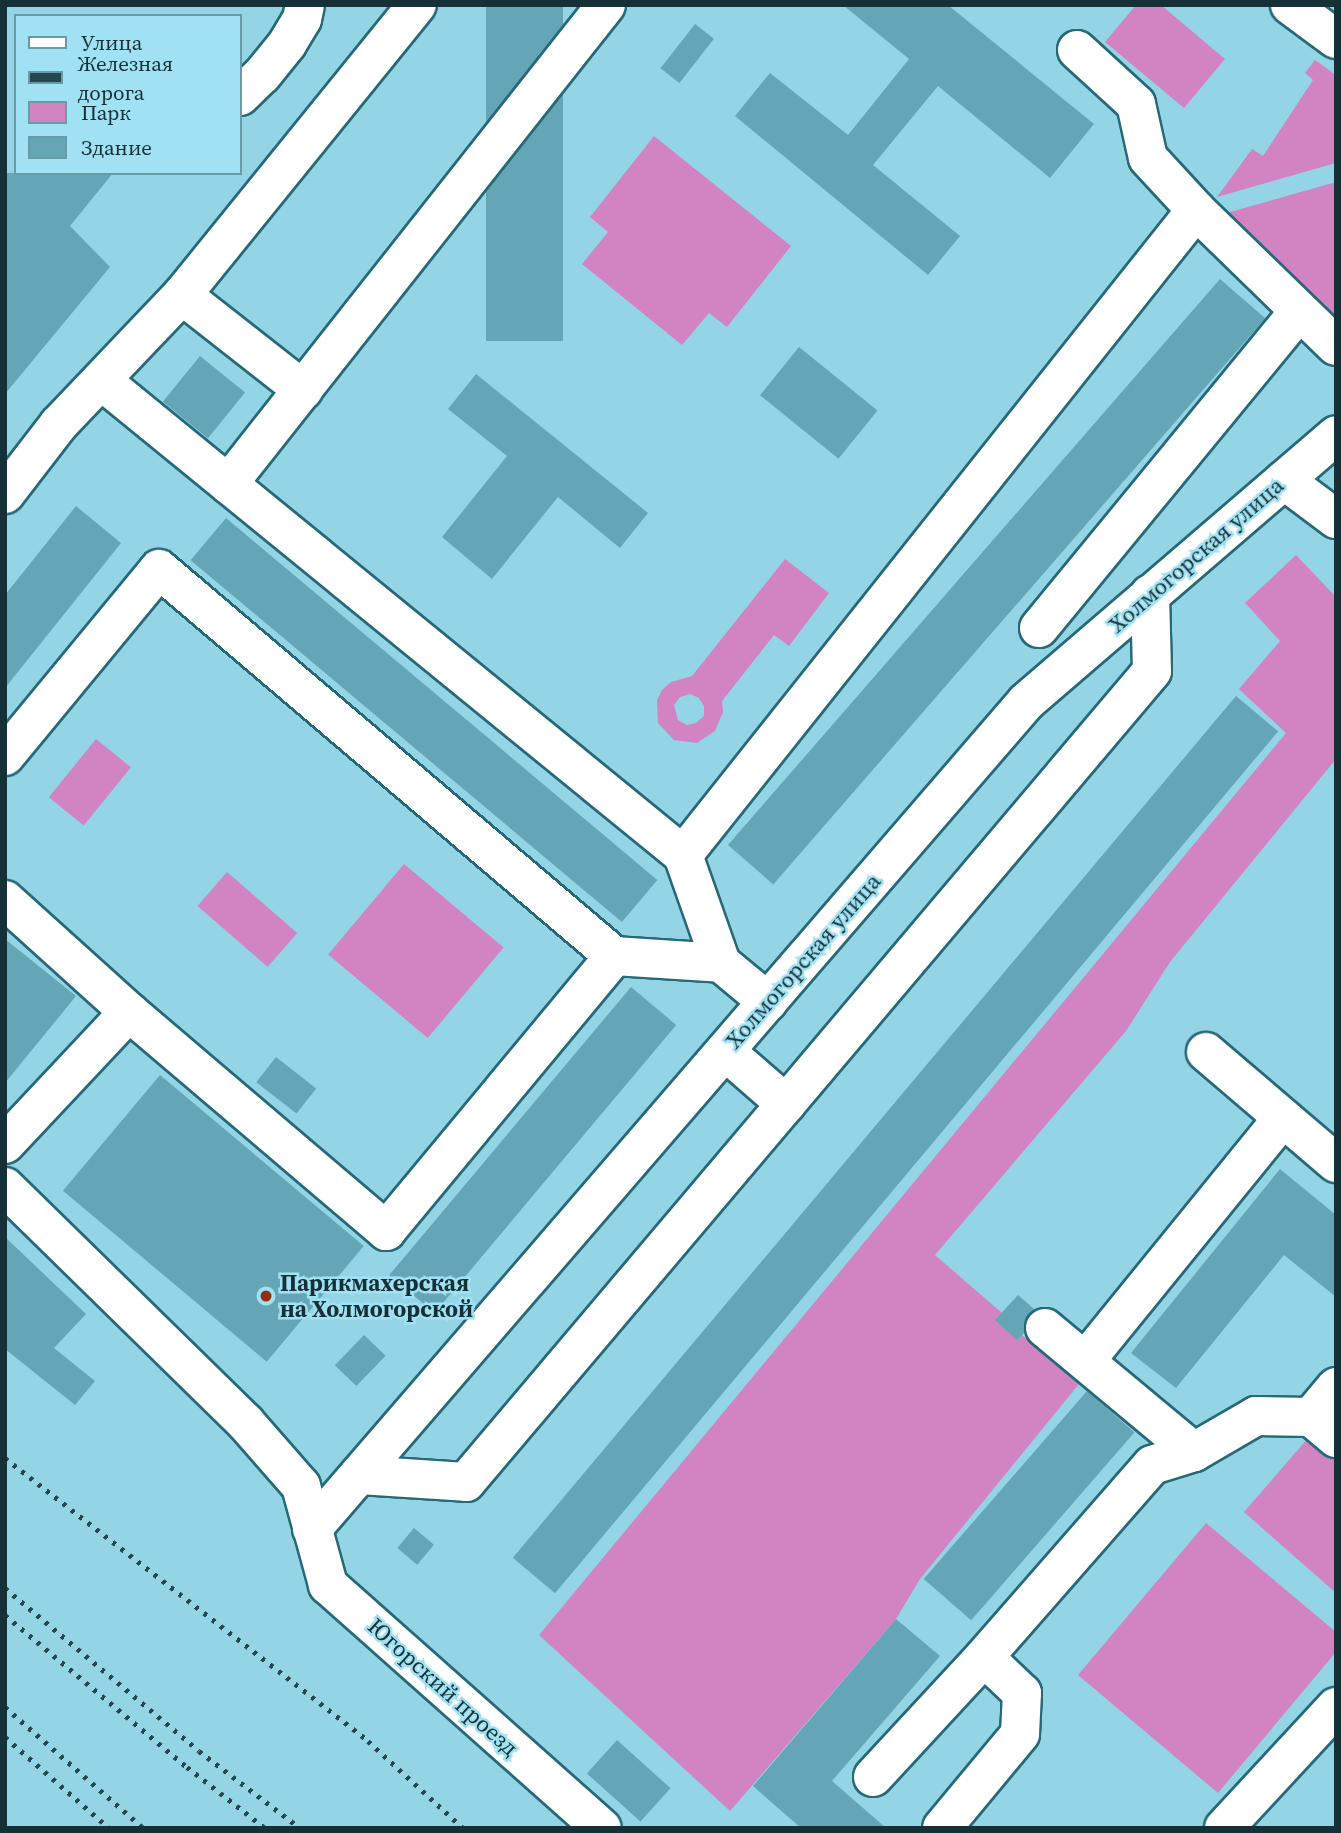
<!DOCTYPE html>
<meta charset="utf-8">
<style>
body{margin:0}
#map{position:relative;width:1341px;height:1833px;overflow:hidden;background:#93d5e5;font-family:"Source Serif 4",serif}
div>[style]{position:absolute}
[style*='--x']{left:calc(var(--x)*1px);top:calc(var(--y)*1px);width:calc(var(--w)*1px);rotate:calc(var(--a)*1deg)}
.green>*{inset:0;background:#d184c1;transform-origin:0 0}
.building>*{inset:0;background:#64a6b5;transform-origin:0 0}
.roads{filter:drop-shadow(2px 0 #266978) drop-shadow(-2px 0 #266978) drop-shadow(0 2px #266978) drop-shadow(0 -2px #266978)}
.minor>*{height:38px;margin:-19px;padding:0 19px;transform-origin:19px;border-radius:19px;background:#fff}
.rail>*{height:5px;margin-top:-2.5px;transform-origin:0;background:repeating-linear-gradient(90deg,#26474e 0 3.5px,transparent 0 10.5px)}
.dots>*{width:19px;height:19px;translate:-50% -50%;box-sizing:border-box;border:4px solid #a0e2f3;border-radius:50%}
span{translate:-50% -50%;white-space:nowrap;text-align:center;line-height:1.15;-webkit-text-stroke:5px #a0e2f3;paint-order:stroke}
.street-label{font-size:23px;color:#153036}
.poi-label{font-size:23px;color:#153036;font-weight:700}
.left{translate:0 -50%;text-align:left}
.frame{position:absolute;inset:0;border:7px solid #153036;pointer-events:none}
.legend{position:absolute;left:14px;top:14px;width:228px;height:161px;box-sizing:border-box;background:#a0e2f3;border:2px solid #689ba7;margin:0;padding:9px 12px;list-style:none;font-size:21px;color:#153036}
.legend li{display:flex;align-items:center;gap:14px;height:35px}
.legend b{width:35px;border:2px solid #689ba7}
</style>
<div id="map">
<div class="green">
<i style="clip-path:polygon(1136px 5px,1161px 5px,1225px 59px,1184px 108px,1105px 42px)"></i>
<i style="clip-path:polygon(1315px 60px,1336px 75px,1336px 163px,1217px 197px,1252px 149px,1263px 156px,1313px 80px,1305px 73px)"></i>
<i style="clip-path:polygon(654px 136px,791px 246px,727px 327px,709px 313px,682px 345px,582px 264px,608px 232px,590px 217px)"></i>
<i style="clip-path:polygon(1336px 182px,1336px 328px,1216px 216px)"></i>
<i style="clip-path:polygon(1296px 555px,1336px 597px,1336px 759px,1170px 962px,1126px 1031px,935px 1255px,1002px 1313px,1017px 1340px,1022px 1335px,1079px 1384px,920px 1579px,896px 1619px,730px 1811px,539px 1635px,1286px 733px,1239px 689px,1280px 641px,1245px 603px)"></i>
<i style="clip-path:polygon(evenodd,785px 559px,829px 593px,789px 646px,774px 635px,722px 701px,723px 712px,715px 731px,697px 743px,674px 740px,658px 723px,657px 700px,662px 690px,671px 682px,692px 676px,785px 559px,690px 694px,699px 698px,704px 706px,704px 716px,696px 723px,687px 725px,678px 720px,674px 705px,680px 697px,690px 694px)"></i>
<i style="left:96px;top:739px;width:45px;height:75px;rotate:39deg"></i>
<i style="left:404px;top:864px;width:130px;height:118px;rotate:40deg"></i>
<i style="left:227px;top:872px;width:93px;height:45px;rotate:41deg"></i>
<i style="clip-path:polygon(1309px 1437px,1336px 1461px,1336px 1593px,1244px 1512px)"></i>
<i style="clip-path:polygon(1206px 1523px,1336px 1632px,1336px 1652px,1218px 1793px,1078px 1675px)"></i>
</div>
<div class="building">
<i style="left:486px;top:5px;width:77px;height:336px"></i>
<i style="clip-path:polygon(843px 5px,948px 5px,1094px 124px,1050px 178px,938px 86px,873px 165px,960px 236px,928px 275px,735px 116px,770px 73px,848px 135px,909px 59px)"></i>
<i style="left:695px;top:24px;width:24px;height:56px;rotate:38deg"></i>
<i style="clip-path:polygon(5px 173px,113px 173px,70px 226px,110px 267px,5px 394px)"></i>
<i style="left:1220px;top:279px;width:60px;height:750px;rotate:41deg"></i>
<i style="left:799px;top:347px;width:101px;height:62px;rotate:39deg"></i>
<i style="left:200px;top:356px;width:58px;height:59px;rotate:39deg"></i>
<i style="clip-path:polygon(476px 374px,648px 513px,620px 548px,558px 497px,492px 579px,442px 537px,507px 456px,448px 409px)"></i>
<i style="clip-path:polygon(76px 506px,121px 543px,5px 688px,5px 595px)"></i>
<i style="left:226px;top:518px;width:563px;height:55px;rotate:40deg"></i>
<i style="left:1236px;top:696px;width:55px;height:1125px;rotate:40deg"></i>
<i style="clip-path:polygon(5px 939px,76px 996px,5px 1083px)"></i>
<i style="left:631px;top:987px;width:59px;height:376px;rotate:40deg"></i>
<i style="left:276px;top:1057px;width:51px;height:32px;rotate:38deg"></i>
<i style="left:160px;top:1075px;width:266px;height:151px;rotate:40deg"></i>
<i style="clip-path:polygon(1280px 1169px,1336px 1215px,1336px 1297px,1284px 1255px,1176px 1388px,1131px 1353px)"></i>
<i style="clip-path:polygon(5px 1237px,86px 1314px,54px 1348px,95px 1381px,75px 1405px,5px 1349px)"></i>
<i style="clip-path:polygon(1018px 1295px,1034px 1309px,1028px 1315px,1024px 1333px,1017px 1340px,995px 1320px)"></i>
<i style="left:364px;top:1335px;width:30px;height:42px;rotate:44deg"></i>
<i style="left:1087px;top:1391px;width:63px;height:249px;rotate:41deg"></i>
<i style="left:414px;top:1528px;width:26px;height:26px;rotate:40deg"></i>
<i style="clip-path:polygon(896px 1619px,940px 1656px,832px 1781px,886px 1828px,801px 1828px,753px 1786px)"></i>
<i style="left:617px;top:1740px;width:72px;height:45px;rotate:42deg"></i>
</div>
<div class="roads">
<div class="minor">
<i style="--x:1290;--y:5;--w:57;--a:36.5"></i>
<i style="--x:1077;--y:50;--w:80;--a:42.5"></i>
<i style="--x:1136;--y:104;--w:55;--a:77.5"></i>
<i style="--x:1148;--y:158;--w:71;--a:47.3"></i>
<i style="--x:240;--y:96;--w:30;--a:-44"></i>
<i style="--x:262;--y:75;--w:40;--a:-51"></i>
<i style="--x:287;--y:44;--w:29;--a:-59"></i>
<i style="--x:302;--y:19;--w:14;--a:-78"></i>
<i style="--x:182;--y:295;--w:154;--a:38.1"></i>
<i style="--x:102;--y:381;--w:750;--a:39.21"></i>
<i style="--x:683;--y:855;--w:114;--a:70.6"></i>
<i style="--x:721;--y:963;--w:61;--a:39.7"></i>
<i style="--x:1284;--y:480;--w:65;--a:36.9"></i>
<i style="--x:228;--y:484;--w:610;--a:-51.72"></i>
<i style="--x:5;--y:494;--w:88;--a:-52.4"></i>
<i style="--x:59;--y:424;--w:178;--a:-46.4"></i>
<i style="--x:182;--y:295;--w:373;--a:-51"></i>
<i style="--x:1039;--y:628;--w:410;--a:-50.6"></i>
<i style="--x:5;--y:756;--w:242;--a:-50.5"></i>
<i style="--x:159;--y:569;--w:597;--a:40.38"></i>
<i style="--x:614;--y:956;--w:107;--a:3.7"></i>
<i style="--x:683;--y:855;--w:824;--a:-51.5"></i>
<i style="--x:1196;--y:210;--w:195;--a:44.2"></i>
<i style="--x:5;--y:900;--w:167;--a:42.1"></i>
<i style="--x:129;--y:1012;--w:338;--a:40.4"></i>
<i style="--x:386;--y:1231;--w:357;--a:-50.3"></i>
<i style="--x:725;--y:1051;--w:81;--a:41"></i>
<i style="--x:1206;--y:1052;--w:171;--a:40.5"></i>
<i style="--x:5;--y:1144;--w:181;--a:-46.8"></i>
<i style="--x:5;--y:1187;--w:336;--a:44.4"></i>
<i style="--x:245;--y:1422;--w:85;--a:48.8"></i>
<i style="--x:301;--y:1486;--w:103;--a:74.7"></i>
<i style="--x:328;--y:1585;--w:366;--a:41.6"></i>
<i style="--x:1045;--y:1328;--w:194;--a:39.8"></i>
<i style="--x:1086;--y:1360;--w:312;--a:-50.9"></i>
<i style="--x:1336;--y:1387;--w:39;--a:130"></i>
<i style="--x:1311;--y:1417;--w:33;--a:40"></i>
<i style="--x:359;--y:1475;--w:107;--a:3.7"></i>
<i style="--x:466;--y:1482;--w:1062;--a:-49.77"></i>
<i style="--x:1152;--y:671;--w:77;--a:-91.5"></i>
<i style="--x:312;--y:1529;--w:1093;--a:-49.19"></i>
<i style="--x:1026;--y:702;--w:409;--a:-40.7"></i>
<i style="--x:873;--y:1777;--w:163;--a:-47.2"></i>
<i style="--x:942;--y:1828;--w:122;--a:-50.3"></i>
<i style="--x:1020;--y:1734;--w:41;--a:-87.2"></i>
<i style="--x:1022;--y:1693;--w:52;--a:-136.5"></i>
<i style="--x:984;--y:1657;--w:255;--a:-48.8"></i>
<i style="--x:1152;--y:1465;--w:44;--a:-17.2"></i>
<i style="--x:1194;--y:1452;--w:72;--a:-30.1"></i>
<i style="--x:1256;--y:1416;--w:55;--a:1"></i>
<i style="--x:1224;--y:1828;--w:165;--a:-47.2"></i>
</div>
</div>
<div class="rail">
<i style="--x:5;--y:1458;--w:460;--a:37.9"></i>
<i style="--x:368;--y:1741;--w:129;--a:42.5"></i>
<i style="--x:5;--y:1588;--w:253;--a:40"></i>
<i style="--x:199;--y:1751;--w:127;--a:37.3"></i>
<i style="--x:5;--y:1615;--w:237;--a:39.9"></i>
<i style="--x:187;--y:1767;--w:99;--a:38"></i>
<i style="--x:5;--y:1707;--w:184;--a:41.2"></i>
<i style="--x:5;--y:1737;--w:138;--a:41.2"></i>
</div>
<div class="dots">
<i style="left:266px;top:1296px;background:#952d13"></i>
</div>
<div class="street-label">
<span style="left:1196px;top:555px;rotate:-41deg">Холмогорская улица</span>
<span style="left:803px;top:961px;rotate:-49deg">Холмогорская улица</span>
<span style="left:443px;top:1687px;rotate:42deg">Югорский проезд</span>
</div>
<div class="poi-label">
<span class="left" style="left:280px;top:1296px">Парикмахерская<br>на Холмогорской</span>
</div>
<div class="frame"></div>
<ul class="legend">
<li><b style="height:9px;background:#fff"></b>Улица</li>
<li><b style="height:9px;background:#26474e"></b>Железная дорога</li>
<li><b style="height:19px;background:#d184c1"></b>Парк</li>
<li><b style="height:19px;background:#64a6b5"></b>Здание</li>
</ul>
</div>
